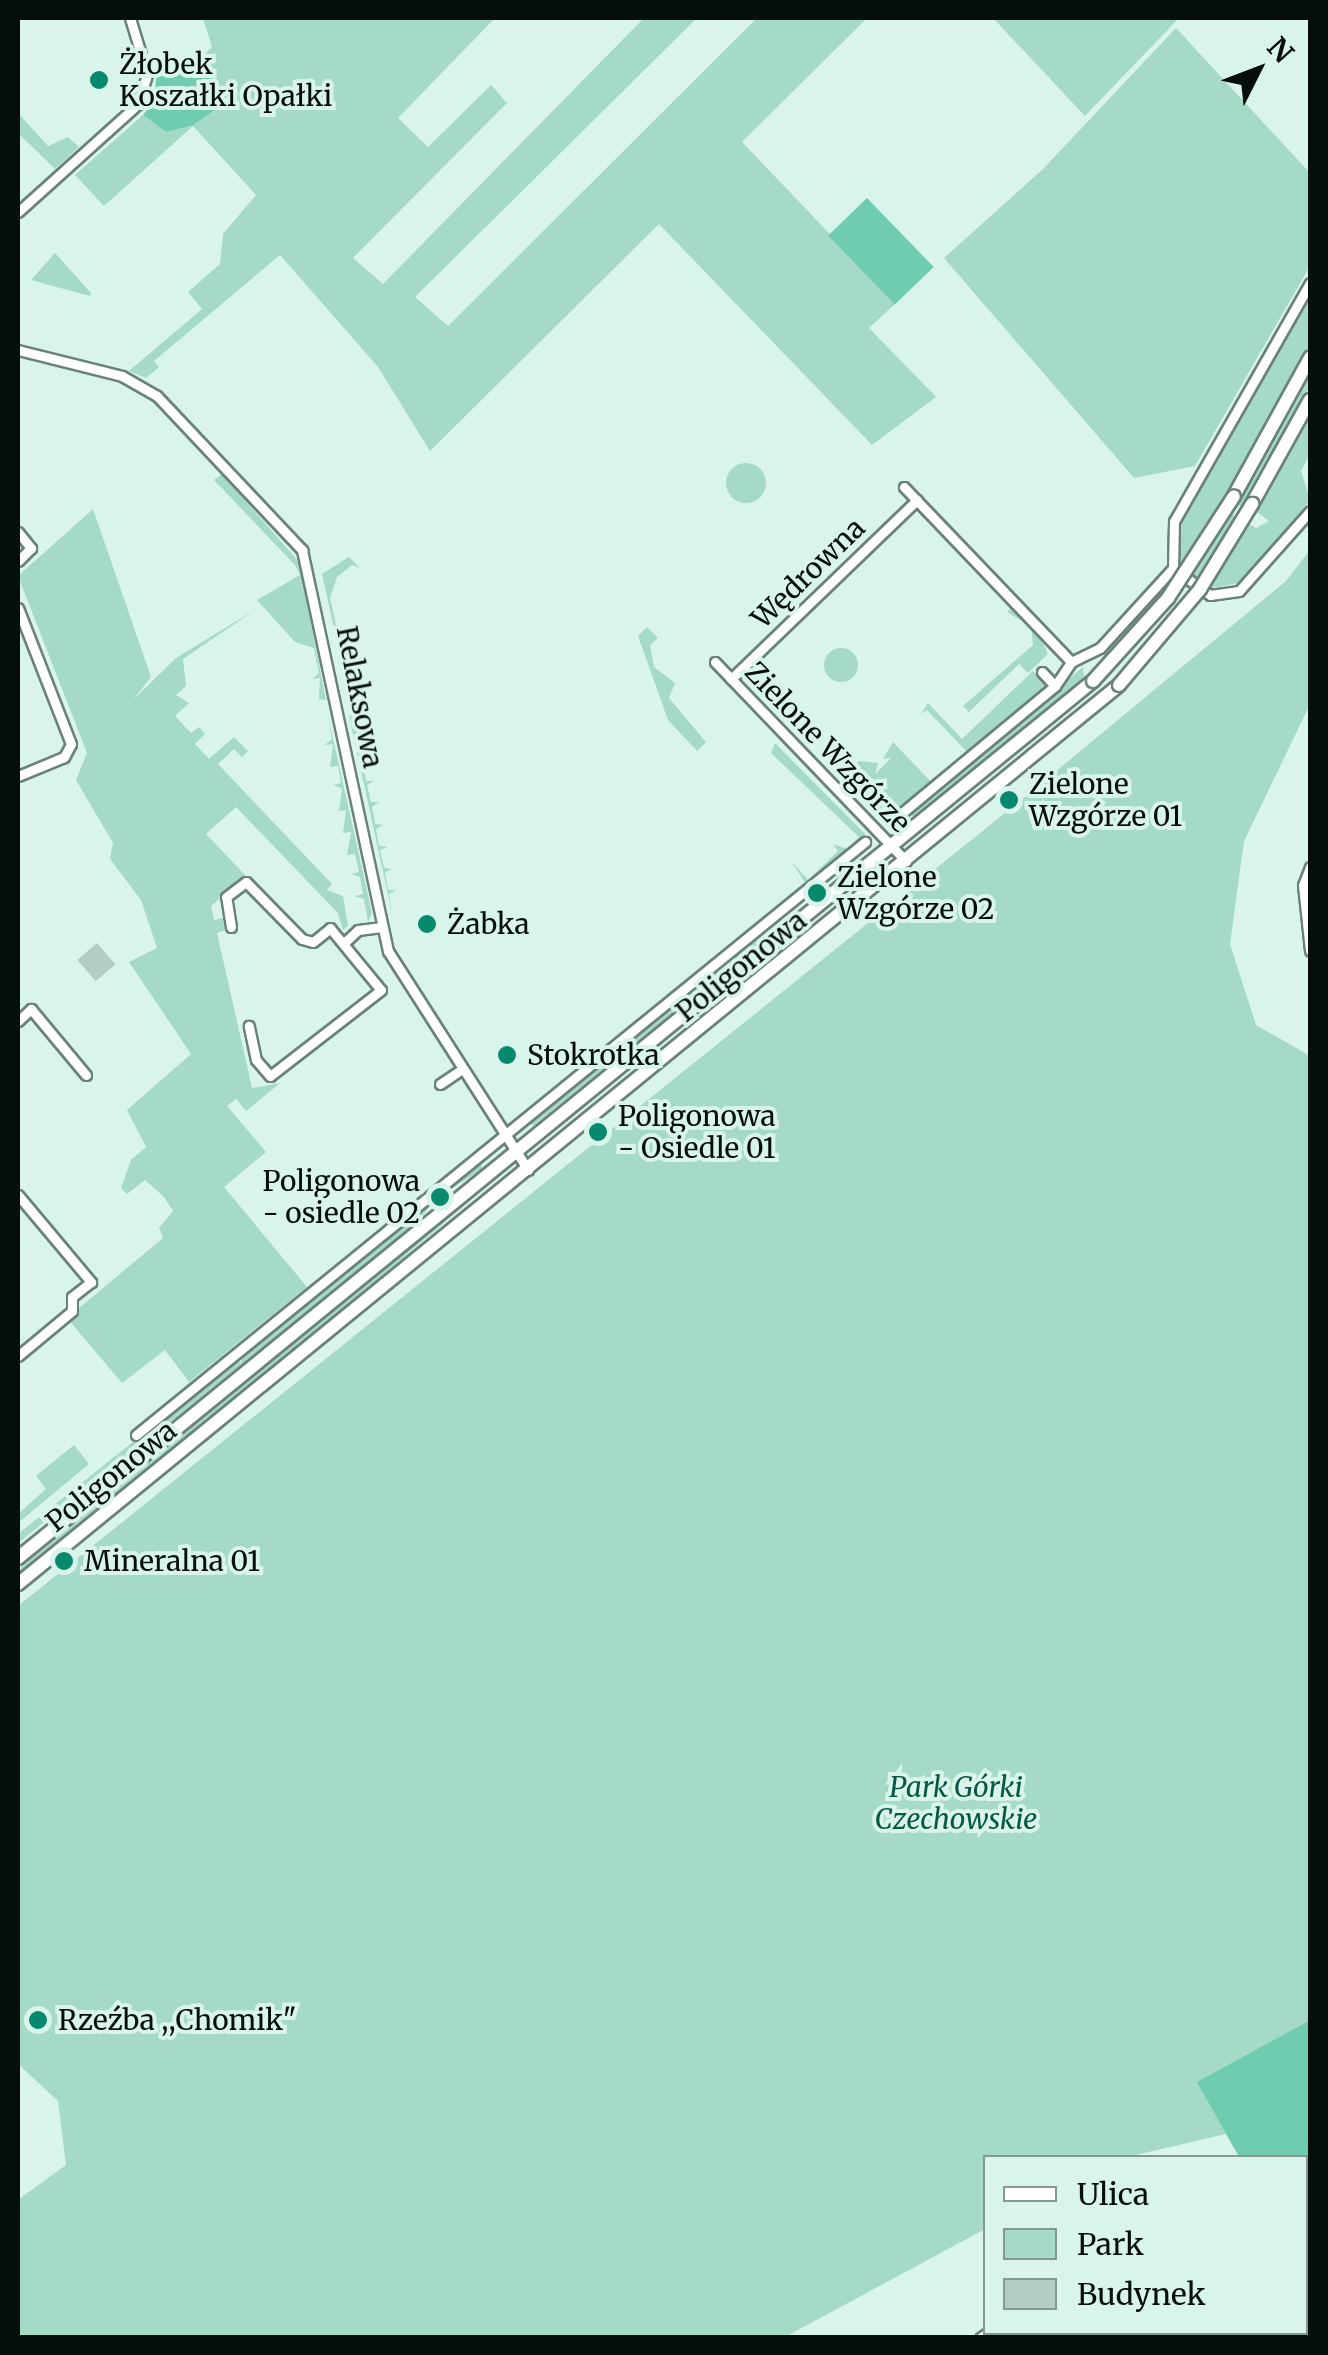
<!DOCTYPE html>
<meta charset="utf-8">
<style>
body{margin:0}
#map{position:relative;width:1328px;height:2355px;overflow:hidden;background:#d9f4ea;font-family:Merriweather,serif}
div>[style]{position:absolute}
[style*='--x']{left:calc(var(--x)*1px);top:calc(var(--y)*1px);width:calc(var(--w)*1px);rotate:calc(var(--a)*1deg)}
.green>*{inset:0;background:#a5dac7}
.round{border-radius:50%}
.forest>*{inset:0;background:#70ccb0;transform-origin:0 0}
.building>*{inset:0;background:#b3cdc3;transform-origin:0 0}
.roads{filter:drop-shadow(2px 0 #6a8279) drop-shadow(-2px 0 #6a8279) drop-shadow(0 2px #6a8279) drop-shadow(0 -2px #6a8279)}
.street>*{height:9px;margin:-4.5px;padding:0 4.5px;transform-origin:4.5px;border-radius:4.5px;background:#fff}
.secondary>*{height:12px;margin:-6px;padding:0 6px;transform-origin:6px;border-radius:6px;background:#fff}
.bridges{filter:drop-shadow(2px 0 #6a8279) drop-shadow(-2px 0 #6a8279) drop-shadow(0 2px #6a8279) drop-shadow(0 -2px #6a8279)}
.secondary-bridge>*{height:12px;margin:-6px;padding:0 6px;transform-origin:6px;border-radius:6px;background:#fff}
.dots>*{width:28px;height:28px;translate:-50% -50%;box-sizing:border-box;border:5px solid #d9f4ea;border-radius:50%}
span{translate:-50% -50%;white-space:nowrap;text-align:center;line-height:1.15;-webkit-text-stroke:8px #d9f4ea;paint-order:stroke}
.poi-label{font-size:28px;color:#070f0c}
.left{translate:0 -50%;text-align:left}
.right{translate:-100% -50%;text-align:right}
.street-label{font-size:28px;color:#070f0c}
.park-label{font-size:28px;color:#075745;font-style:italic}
.frame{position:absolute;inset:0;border:20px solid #070f0c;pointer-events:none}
.legend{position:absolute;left:983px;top:2155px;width:325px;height:180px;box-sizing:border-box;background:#d9f4ea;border:2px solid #859891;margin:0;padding:12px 18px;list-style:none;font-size:30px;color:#070f0c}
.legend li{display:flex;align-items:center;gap:20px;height:50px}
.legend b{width:50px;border:2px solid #859891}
.north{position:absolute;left:1208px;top:20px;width:100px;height:100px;-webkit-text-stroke:8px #d9f4ea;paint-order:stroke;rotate:48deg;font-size:28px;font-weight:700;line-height:40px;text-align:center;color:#070f0c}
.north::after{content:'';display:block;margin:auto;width:35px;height:45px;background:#070f0c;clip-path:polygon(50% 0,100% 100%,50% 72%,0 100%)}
</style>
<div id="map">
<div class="green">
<i style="clip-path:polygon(203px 18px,495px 18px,398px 118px,428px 147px,491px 85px,507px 103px,353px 258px,383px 284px,644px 18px,697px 18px,415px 297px,448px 326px,757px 18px,867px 18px,742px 142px,896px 303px,869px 328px,936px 397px,872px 445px,659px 224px,430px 451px,378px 367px,280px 255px,154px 361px,159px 367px,146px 378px,129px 371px,202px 309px,188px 292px,220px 264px,223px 234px,256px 195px,193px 126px,104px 206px,75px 175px,143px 115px,166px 132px,229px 99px,196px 63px,212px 47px)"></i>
<i style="clip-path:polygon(993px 18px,1179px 18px,1085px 116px)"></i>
<i style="clip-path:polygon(1176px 28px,1310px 173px,1310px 266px,1195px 466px,1134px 478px,944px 258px,1043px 169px)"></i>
<i style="clip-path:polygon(18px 113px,48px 146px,68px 137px,79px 147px,55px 169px,18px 133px)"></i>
<i style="clip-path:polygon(55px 253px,91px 293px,90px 296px,31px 280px)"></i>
<i style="clip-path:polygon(1310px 291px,1310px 346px,1220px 507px,1256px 528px,1269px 521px,1257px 512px,1310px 413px,1310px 454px,1301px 471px,1310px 500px,1245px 582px,1211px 588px,1181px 569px,1174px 536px)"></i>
<i style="clip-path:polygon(1310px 372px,1310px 386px,1243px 508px,1237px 504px)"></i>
<i class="round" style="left:726px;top:463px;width:40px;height:40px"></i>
<i style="clip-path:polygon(222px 474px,299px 562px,326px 700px,319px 699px,320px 678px,312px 679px,319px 673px,314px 648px,295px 642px,257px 600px,300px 575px,295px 565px,214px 480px)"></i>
<i style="clip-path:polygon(93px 509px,151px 677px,133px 700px,176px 658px,258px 608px,183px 659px,186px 686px,176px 695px,189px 703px,175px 716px,191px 733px,199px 727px,205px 734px,195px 744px,209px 759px,234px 737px,248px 751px,242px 757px,234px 749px,218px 764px,332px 884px,327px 890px,343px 896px,348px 926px,343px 930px,338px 913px,236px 807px,206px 834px,246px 876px,211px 906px,214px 920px,223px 918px,225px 930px,217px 933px,252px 1088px,280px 1083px,246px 1111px,236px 1099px,227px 1106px,266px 1152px,224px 1187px,307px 1287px,189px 1382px,165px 1350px,122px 1383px,67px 1318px,163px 1238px,159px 1228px,173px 1211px,164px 1197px,145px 1180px,127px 1194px,121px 1188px,131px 1160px,146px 1147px,127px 1110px,191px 1054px,129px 962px,157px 948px,141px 900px,110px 859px,113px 843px,76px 780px,87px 753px,18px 576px)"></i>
<i style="clip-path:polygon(1310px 550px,1310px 704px,1244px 841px,1230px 944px,1256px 1025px,1310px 1056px,1310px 2020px,1198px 2082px,1226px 2134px,1127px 2157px,986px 2158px,985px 2229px,785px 2337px,18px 2338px,18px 2200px,66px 2165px,58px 2101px,18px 2064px,18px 1606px,1020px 801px,1286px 581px)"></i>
<i style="clip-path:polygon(349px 557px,360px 568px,352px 565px,337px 577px,330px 598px,336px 625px,343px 625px,336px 627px,344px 666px,352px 667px,349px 695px,322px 574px)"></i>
<i style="clip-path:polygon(1013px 606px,1029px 623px,1040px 637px,1048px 654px,1028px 673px,1019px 664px,969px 712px,963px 706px,1033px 645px,1031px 626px,1007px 612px)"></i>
<i style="clip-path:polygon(647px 627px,658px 638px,650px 645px,654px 667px,675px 683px,669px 698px,706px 742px,697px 751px,668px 720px,638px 636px)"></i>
<i class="round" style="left:824px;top:648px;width:34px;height:34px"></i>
<i style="clip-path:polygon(1083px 667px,1084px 677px,1063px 696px,914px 818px,910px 812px)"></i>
<i style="clip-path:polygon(1033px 671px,1048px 685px,967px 752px,927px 710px,921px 714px,928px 703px,962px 739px)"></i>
<i style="clip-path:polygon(357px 712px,362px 759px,370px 761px,363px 763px,366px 781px,374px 781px,367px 785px,371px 802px,379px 802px,372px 807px,375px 824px,383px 825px,376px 829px,379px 846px,388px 847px,380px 850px,384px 868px,392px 869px,385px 872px,388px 890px,396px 890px,389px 894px,393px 917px,349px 716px)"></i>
<i style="clip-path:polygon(328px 716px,372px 913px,368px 922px,364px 899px,355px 896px,363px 894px,360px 877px,351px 874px,359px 872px,355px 854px,347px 855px,351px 832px,343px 833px,346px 810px,339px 811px,342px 788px,333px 785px,341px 783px,338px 766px,330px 767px,333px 744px,325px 745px,332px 739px)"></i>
<i style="clip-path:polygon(893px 742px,931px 782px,886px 818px,819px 751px,824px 746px,848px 771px,859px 761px,878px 763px,875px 774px,891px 758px,883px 759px)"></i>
<i style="clip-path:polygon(775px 743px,866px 835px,806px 884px,791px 861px,808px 880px,838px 851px,833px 844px,847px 849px,859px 837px,771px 753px)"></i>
<i style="clip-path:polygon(804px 908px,533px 1126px,528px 1120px,763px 930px)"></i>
<i style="clip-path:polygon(479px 1161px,483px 1169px,434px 1199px,415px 1227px,18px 1543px,18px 1534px,235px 1360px,241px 1363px,244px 1352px)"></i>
<i style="clip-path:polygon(493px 1181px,256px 1383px,18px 1576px,24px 1561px)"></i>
<i style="clip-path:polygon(74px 1445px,89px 1464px,18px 1523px,18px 1514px,46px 1489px,36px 1476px)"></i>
</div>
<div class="forest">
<i style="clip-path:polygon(196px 63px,229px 100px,193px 125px,166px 132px,143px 115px,155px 100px,156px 78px)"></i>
<i style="left:867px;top:198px;width:96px;height:54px;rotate:46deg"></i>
<i style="clip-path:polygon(1310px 2020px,1310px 2292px,1306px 2158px,1239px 2157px,1197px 2082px)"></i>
</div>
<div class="building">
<i style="left:97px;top:943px;width:28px;height:26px;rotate:49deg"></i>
</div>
<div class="roads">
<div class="street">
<i style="--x:18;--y:212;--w:161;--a:-42"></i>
<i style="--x:138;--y:104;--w:31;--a:-73"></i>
<i style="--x:147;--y:74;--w:59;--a:-106.9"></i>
<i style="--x:1310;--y:283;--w:274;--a:119.7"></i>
<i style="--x:1174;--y:521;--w:47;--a:91.2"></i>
<i style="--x:1173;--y:568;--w:46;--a:36.1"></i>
<i style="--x:1210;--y:595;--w:29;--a:-8"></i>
<i style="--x:1239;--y:591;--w:107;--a:-48.4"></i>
<i style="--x:18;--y:350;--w:107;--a:14"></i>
<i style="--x:122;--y:376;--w:40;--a:29.7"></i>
<i style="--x:157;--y:396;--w:212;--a:46.7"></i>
<i style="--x:302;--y:550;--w:410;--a:77.9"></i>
<i style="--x:388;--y:951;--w:260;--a:57.4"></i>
<i style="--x:904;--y:487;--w:242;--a:46.3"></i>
<i style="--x:18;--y:532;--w:21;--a:51"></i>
<i style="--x:31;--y:548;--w:18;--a:135"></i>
<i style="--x:18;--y:608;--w:146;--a:68.7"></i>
<i style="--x:71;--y:744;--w:15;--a:118"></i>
<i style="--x:64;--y:757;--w:50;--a:157.6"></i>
<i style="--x:715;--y:662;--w:276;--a:46.2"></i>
<i style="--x:1071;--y:662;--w:32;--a:-26"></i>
<i style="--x:1100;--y:648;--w:108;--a:-47.6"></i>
<i style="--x:1042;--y:672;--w:19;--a:47"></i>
<i style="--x:731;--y:679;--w:258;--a:-43.9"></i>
<i style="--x:903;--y:812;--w:197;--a:-39.7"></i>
<i style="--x:1055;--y:686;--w:29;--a:-56"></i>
<i style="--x:1310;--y:867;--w:19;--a:111"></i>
<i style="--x:1303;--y:885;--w:66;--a:83.9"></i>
<i style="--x:231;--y:927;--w:30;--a:-99"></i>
<i style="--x:226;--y:897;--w:25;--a:-37"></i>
<i style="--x:246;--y:882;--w:80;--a:45.5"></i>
<i style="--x:302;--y:939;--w:11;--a:15"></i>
<i style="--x:313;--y:942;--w:22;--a:-39"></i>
<i style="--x:330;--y:928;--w:80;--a:50.6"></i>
<i style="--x:381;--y:990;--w:140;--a:142.2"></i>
<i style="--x:270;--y:1076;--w:21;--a:-131"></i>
<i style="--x:256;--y:1060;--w:35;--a:-102"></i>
<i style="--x:344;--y:943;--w:19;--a:-43"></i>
<i style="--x:358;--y:930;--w:24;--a:-7"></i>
<i style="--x:18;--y:1021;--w:18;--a:-43"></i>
<i style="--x:31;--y:1009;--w:86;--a:50.2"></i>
<i style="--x:440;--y:1084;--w:23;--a:-34"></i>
<i style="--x:18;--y:1195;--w:114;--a:50"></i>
<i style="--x:91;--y:1282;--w:24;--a:142"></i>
<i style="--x:72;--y:1297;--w:14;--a:90"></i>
<i style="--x:72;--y:1311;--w:70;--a:140.2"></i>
<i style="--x:136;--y:1435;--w:940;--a:-39.13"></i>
<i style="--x:1234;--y:2332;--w:7;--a:63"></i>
<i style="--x:980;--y:2338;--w:11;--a:-34"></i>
<i style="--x:1164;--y:2338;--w:11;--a:-34"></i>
</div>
<div class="secondary">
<i style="--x:1234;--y:496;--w:158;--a:-61.2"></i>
<i style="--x:1252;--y:504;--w:119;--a:-60.9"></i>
<i style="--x:18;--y:1558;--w:1387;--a:-39.21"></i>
<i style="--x:18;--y:1584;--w:1421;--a:-39.23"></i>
</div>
</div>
<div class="bridges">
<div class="secondary-bridge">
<i style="--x:1093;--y:681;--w:112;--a:-47.9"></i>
<i style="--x:1168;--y:598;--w:121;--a:-57.1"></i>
<i style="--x:1119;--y:685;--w:126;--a:-49.8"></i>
<i style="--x:1200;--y:589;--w:100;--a:-58.5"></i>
</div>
</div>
<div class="dots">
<i style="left:99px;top:80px;background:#07896d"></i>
<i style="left:1009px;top:800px;background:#07896d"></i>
<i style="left:817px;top:893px;background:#07896d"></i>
<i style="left:427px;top:924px;background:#07896d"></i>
<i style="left:507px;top:1055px;background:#07896d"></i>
<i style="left:598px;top:1132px;background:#07896d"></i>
<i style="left:440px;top:1197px;background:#07896d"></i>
<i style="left:64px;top:1561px;background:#07896d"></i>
<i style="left:38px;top:2020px;background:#07896d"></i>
</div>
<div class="poi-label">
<span class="left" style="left:119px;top:80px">Żłobek<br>Koszałki Opałki</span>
<span class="left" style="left:1029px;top:800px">Zielone<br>Wzgórze 01</span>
<span class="left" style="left:837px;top:893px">Zielone<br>Wzgórze 02</span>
<span class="left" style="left:447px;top:924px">Żabka</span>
<span class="left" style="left:527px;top:1055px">Stokrotka</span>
<span class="left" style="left:618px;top:1132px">Poligonowa<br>- Osiedle 01</span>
<span class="right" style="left:420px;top:1197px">Poligonowa<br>- osiedle 02</span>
<span class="left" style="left:84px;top:1561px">Mineralna 01</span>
<span class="left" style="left:58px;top:2020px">Rzeźba ,,Chomik"</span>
</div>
<div class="street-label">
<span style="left:808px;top:573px;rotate:-44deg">Wędrowna</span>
<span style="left:360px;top:697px;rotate:79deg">Relaksowa</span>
<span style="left:828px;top:747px;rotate:46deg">Zielone Wzgórze</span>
<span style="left:741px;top:966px;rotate:-39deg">Poligonowa</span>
<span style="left:111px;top:1476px;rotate:-39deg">Poligonowa</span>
</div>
<div class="park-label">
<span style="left:956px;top:1803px">Park Górki<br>Czechowskie</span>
</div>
<div class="frame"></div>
<ul class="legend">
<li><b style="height:12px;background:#fff"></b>Ulica</li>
<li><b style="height:28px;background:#a5dac7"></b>Park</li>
<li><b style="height:28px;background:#b3cdc3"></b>Budynek</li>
</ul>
<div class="north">N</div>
</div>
